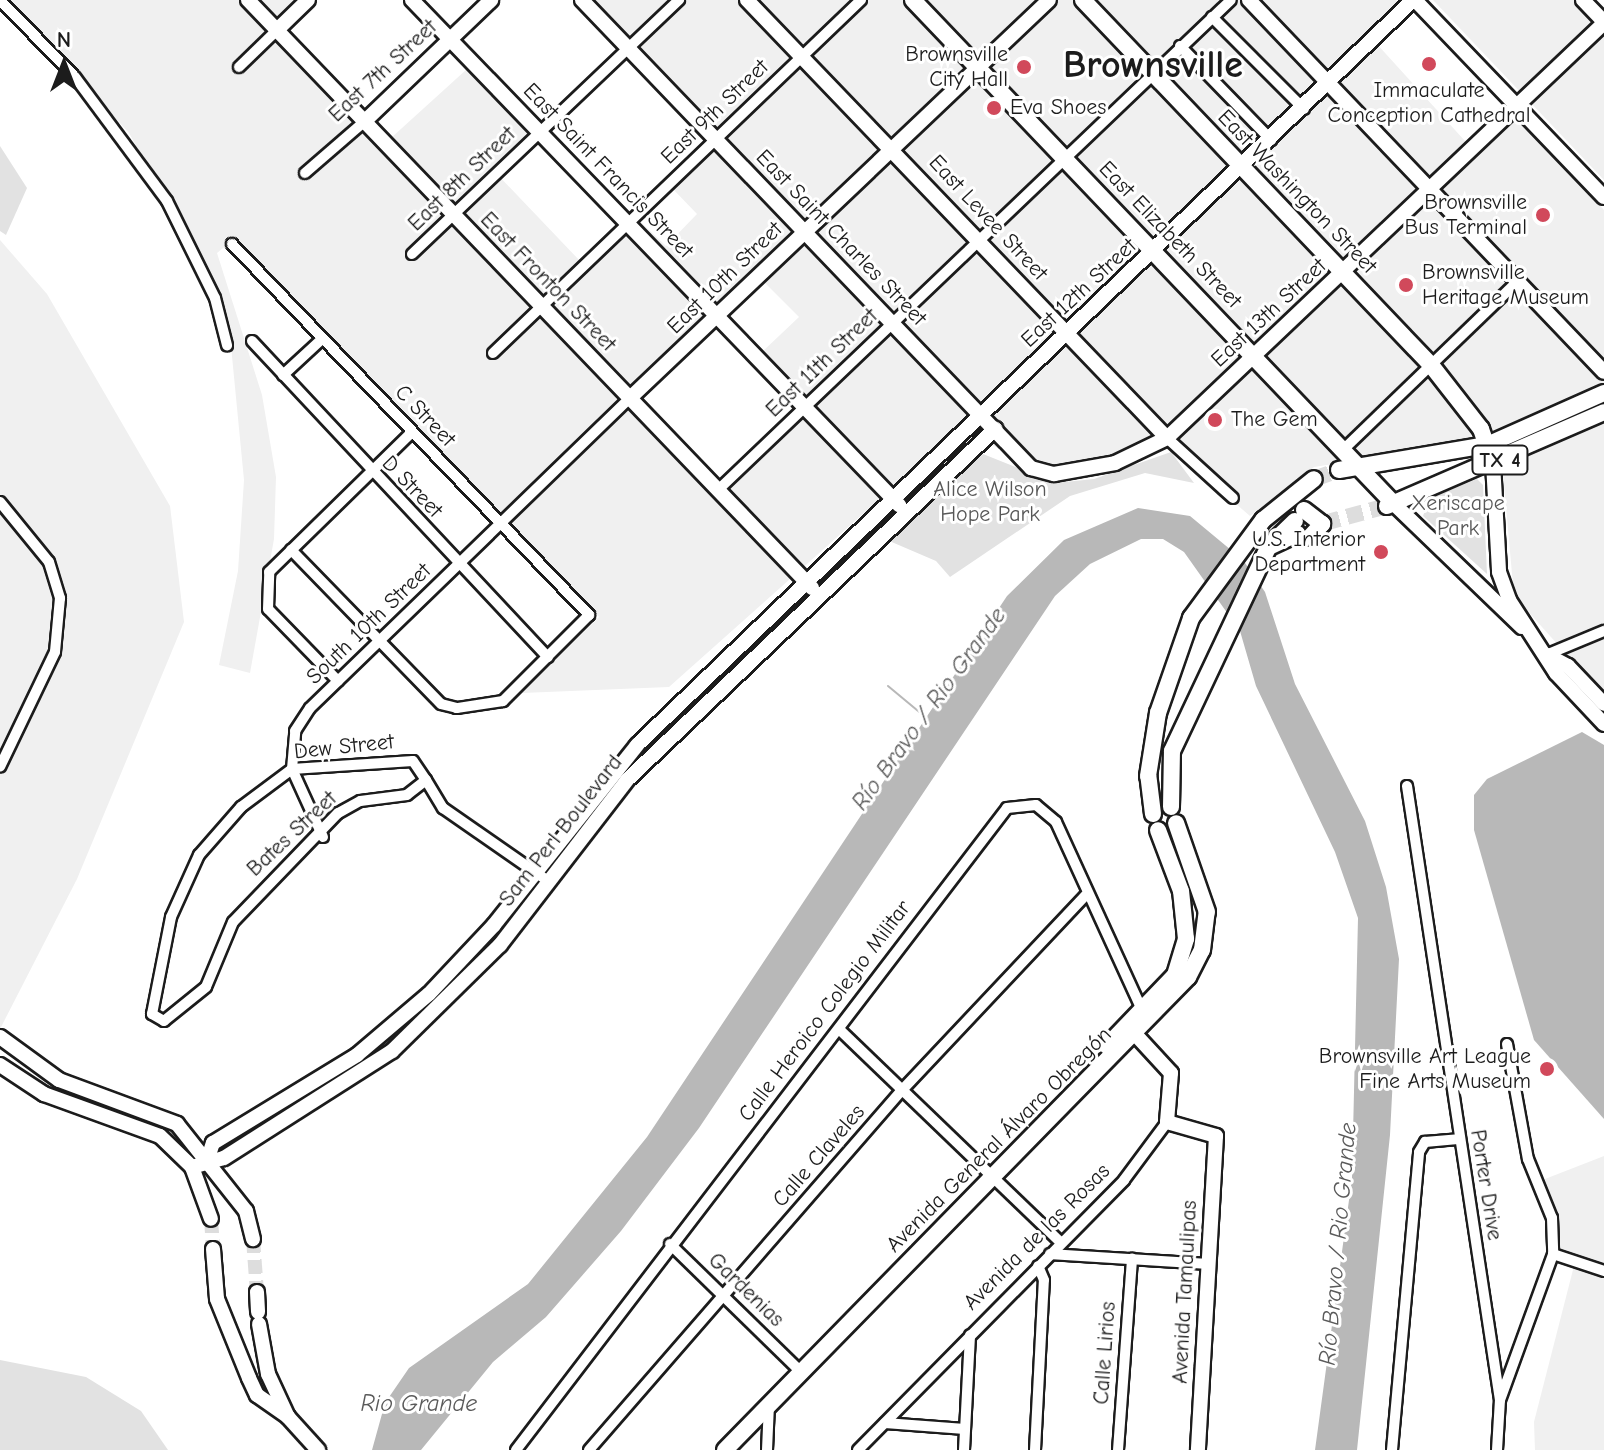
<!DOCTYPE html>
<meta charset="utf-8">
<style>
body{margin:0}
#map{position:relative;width:1604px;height:1450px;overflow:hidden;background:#fff;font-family:"Comic Neue",sans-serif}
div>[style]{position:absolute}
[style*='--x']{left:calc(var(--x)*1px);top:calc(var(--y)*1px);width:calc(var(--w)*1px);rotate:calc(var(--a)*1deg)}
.built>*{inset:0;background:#f0f0f0}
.green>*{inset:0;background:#e2e2e2}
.water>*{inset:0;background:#b8b8b8}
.stream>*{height:2px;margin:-1px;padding:0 1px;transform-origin:1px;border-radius:1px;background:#b8b8b8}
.secondary-tunnel>*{height:14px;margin-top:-7px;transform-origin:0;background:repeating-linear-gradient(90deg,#ddd 0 14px,transparent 0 21px)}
.primary-tunnel>*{height:16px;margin-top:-8px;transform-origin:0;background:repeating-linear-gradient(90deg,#ddd 0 16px,transparent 0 24px)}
.roads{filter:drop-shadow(2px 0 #1c1c1c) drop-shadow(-2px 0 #1c1c1c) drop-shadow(0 2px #1c1c1c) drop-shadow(0 -2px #1c1c1c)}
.street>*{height:10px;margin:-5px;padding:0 5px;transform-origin:5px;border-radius:5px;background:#fff}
.secondary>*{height:14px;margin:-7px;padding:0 7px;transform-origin:7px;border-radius:7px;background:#fff}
.primary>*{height:16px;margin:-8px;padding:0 8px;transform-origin:8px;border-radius:8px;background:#fff}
.dots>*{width:22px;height:22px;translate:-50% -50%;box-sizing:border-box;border:4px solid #fff;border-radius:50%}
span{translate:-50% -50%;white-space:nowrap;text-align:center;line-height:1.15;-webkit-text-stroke:6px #fff;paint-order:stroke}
.shield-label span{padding:2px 6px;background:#fff;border:2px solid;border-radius:6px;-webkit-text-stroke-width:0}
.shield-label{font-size:20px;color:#1c1c1c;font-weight:700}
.poi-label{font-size:22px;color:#1c1c1c}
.right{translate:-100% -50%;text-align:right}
.left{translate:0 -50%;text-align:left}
.street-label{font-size:22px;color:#1c1c1c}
.park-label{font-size:22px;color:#575757}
.water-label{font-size:24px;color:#5a5a5a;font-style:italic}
.town-label{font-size:38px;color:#1c1c1c;font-weight:700}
.north{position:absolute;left:24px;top:24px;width:80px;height:80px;-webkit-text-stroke:6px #fff;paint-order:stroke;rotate:0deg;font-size:22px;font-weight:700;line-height:32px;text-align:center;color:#1c1c1c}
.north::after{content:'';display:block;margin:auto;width:28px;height:36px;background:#1c1c1c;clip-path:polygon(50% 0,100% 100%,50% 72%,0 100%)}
</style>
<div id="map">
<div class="built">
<i style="clip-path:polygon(7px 0,296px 0,276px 18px,391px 138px,467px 69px,536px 136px,496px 173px,580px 261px,630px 212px,666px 246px,697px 214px,671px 187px,724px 141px,592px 0,1396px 0,1408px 13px,1376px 43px,1475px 152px,1516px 114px,1604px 210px,1604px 385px,1467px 443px,1314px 467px,1250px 516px,1170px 447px,1104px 474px,1058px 479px,992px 445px,905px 512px,761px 353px,799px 317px,754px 272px,621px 402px,719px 499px,804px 416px,882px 497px,669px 687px,522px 693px,599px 617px,234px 239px,217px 253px,262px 395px,276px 477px,274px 539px,250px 673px,219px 665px,238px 571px,244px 480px,231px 346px,209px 275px,129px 133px)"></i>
<i style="clip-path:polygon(1433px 0,1594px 0,1604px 11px,1604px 180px)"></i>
<i style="clip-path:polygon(0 240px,47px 294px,170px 506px,184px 622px,77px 879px,0 1029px)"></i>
<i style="clip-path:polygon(1604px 421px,1604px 696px,1514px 596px,1503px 473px,1508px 463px)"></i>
<i style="clip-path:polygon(1604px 1156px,1604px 1264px,1559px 1248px,1545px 1179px)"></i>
<i style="clip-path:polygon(1574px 1266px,1604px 1276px,1604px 1450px,1535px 1450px,1534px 1422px)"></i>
</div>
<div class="green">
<i style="clip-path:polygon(0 146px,27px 188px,6px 235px,0 231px)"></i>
<i style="clip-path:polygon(1171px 452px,1194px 483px,1145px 473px,1070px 496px,950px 577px,936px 561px,887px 540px,983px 454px,1055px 483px,1094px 479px)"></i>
<i style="clip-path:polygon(1477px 479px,1483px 485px,1487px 574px,1423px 516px,1430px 498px)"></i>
<i style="clip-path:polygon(0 1360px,86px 1377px,141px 1411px,168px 1450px,0 1450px)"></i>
</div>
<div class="water">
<i style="clip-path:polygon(1138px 508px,1190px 516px,1243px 560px,1265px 592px,1295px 684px,1365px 821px,1386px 887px,1399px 959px,1390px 1135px,1357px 1450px,1315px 1450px,1352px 1178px,1358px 918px,1335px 852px,1256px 686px,1240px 631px,1184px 552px,1163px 539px,1141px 539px,1090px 564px,1055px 596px,699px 1128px,621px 1231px,546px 1317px,493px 1362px,421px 1450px,372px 1450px,385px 1403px,409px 1368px,528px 1284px,647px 1137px,1007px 596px,1064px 540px)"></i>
<i style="clip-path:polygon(1582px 732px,1604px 745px,1604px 1119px,1534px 1040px,1474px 830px,1474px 795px,1487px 779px)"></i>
</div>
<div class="stream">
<i style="--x:888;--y:686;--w:47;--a:39.8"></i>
</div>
<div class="secondary-tunnel">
<i style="--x:211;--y:1219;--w:30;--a:86"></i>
<i style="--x:253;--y:1239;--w:53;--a:85.7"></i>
</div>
<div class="primary-tunnel">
<i style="--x:1314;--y:479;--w:27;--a:-20"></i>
<i style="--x:1324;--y:523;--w:65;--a:-15.1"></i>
</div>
<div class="roads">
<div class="street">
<i style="--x:0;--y:0;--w:107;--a:45.8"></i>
<i style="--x:75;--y:77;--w:154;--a:53.4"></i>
<i style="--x:167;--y:201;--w:108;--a:63.7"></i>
<i style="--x:215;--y:298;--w:49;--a:75.7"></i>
<i style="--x:1212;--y:17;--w:130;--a:45"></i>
<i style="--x:1180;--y:46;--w:131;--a:45.9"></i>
<i style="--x:239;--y:67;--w:53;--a:-44.2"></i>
<i style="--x:305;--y:173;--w:79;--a:-40.9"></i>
<i style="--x:232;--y:244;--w:515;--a:46.1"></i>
<i style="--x:589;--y:615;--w:122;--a:135"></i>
<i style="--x:503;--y:701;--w:47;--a:171.3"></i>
<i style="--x:457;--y:708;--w:16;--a:-166"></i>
<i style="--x:441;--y:704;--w:215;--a:-134.2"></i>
<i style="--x:412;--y:254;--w:369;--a:-43.6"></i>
<i style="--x:252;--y:341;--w:433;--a:46.9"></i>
<i style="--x:493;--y:353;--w:510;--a:-43.81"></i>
<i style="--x:283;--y:375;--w:54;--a:-42.8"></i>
<i style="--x:1167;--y:438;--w:89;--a:42.3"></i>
<i style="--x:1346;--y:447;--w:240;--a:-44"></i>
<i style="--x:718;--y:490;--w:709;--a:-43.69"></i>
<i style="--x:0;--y:502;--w:77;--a:50.8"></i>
<i style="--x:49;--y:562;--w:38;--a:73"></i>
<i style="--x:60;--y:598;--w:54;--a:95.3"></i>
<i style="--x:55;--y:652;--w:127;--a:115.6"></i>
<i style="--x:1546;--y:655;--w:63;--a:-22.5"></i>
<i style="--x:338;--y:681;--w:100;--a:-134.2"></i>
<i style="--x:268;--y:609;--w:37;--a:-88"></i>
<i style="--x:269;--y:572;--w:200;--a:-44.4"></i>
<i style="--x:426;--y:780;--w:24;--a:142"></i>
<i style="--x:407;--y:795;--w:47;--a:172.7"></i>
<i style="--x:360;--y:801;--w:25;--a:151"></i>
<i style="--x:338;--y:813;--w:151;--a:133.9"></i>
<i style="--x:233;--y:922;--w:70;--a:112.6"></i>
<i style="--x:206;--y:987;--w:54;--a:141"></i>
<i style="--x:164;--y:1021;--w:14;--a:-150"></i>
<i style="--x:152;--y:1014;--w:99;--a:-78.9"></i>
<i style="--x:171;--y:917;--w:68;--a:-65.7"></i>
<i style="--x:199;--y:855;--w:64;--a:-48.8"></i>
<i style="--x:241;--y:807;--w:64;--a:-36.7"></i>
<i style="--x:292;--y:769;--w:121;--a:-3.8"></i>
<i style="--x:413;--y:761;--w:23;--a:56"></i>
<i style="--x:426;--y:780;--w:33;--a:59"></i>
<i style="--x:443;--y:808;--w:128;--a:34.8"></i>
<i style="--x:1407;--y:786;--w:621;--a:81.39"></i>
<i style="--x:323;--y:837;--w:75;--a:-114.5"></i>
<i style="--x:292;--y:769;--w:38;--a:-85"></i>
<i style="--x:295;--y:731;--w:27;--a:-57"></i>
<i style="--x:310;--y:708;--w:444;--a:-44.1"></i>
<i style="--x:839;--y:1029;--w:308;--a:43.9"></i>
<i style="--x:1507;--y:1044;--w:117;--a:79.7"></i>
<i style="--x:1528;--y:1159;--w:64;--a:67.9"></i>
<i style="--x:1552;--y:1218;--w:36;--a:88"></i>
<i style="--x:1553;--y:1254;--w:54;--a:18.4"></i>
<i style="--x:670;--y:1244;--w:183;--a:44.3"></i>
<i style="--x:1050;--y:1254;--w:158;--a:3.6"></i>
<i style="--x:885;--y:1423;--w:80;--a:4.3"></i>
<i style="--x:516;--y:1450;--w:808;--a:-52.59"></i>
<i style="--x:1007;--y:808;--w:29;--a:-6"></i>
<i style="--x:1036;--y:805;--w:26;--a:40"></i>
<i style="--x:1056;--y:822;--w:207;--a:65.4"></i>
<i style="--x:589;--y:1450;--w:480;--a:-49"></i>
<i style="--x:904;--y:1088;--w:265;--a:-46.7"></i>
<i style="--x:767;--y:1450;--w:45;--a:-87.5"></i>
<i style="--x:858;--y:1450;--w:379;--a:-45.4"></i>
<i style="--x:1124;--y:1180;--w:72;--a:-53.4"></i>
<i style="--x:964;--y:1450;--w:115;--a:-87"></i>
<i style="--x:1035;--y:1450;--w:170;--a:-87"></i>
<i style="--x:1044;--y:1280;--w:15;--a:-113"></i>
<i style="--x:1118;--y:1450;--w:192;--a:-85.8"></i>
<i style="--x:1392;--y:1450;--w:299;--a:-84.8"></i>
<i style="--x:1419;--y:1152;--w:12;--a:-59"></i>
<i style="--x:1425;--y:1142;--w:33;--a:-5"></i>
<i style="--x:1497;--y:1450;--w:50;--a:-86.6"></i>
<i style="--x:1500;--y:1400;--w:155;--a:-70"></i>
</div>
<div class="secondary">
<i style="--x:248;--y:0;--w:815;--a:46.19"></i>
<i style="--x:412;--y:0;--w:702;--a:46.04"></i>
<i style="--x:582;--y:0;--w:649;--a:46.19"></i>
<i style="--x:1031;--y:468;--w:24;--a:15"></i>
<i style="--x:1054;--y:474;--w:62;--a:-10.2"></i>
<i style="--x:1115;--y:463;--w:58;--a:-25.7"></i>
<i style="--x:1167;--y:438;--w:603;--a:-43.52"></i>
<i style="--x:747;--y:0;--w:607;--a:46.2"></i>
<i style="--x:1249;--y:0;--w:514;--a:46.34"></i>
<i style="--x:1415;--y:0;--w:273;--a:46.2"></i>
<i style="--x:1583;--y:0;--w:30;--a:46"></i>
<i style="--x:277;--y:30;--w:43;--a:-44.1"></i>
<i style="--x:365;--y:121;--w:175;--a:-43.8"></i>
<i style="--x:629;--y:399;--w:579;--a:-43.53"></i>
<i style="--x:1493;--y:463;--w:109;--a:86.8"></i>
<i style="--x:1499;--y:572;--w:30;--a:70"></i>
<i style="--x:1509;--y:600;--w:87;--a:57.2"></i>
<i style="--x:1556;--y:673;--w:70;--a:46.7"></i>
<i style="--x:1393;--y:503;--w:179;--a:43.9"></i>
<i style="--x:1547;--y:655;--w:24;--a:28"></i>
<i style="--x:1568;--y:666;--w:52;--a:46.5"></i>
<i style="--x:1135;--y:1034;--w:53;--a:47.3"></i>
<i style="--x:1171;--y:1073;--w:49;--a:94.7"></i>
<i style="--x:1167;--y:1122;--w:51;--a:15.9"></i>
<i style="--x:1216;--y:1136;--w:315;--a:93.3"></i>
<i style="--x:0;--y:1037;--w:73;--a:36.1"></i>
<i style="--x:59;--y:1080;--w:126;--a:20.4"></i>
<i style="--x:177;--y:1124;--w:111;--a:51.6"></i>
<i style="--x:246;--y:1211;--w:29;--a:76"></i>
<i style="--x:0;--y:1065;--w:53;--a:33.4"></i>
<i style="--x:44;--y:1094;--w:123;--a:19.9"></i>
<i style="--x:160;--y:1136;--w:45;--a:44.1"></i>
<i style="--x:192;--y:1167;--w:55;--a:69.9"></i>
<i style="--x:208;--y:1158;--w:16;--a:-72"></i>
<i style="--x:213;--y:1143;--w:169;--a:-31.4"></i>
<i style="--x:357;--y:1055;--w:94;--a:-40.3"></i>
<i style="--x:429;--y:994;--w:95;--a:-46.7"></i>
<i style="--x:494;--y:925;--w:230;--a:-51.5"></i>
<i style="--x:637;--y:745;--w:1076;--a:-43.83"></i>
<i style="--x:192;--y:1167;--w:33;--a:-16"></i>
<i style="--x:224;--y:1158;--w:199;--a:-32.5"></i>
<i style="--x:392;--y:1051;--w:151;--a:-44.5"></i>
<i style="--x:500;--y:945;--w:208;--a:-52.4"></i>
<i style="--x:627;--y:780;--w:509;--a:-43.65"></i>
<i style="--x:213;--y:1249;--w:50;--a:85.4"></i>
<i style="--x:217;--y:1299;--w:85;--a:67.9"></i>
<i style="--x:249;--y:1378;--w:19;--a:65"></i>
<i style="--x:257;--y:1395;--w:38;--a:35"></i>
<i style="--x:257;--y:1292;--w:20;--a:87"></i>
<i style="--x:259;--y:1324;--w:51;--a:79.8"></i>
<i style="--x:268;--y:1374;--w:47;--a:65.1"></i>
<i style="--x:288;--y:1417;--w:45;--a:47.7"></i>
</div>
<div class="primary">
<i style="--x:913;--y:0;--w:695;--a:46.34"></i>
<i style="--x:1083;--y:0;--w:504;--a:46.37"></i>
<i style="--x:1431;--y:365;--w:81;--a:52"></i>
<i style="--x:1481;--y:429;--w:36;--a:71"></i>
<i style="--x:1339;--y:470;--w:150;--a:-9.6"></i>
<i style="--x:1487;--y:445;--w:128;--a:-24"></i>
<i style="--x:1387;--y:506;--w:236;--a:-23.4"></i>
<i style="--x:1304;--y:510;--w:23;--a:38"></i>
<i style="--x:1310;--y:537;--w:18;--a:-47"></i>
<i style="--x:1271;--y:546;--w:29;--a:-25"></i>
<i style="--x:1171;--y:807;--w:56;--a:-89"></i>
<i style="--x:1172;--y:751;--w:227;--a:-64.7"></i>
<i style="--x:1269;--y:546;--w:36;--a:-44"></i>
<i style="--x:1153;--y:814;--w:38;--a:-97"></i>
<i style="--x:1148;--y:776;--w:64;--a:-81"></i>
<i style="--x:1158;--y:713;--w:101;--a:-70.8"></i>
<i style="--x:1191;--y:618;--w:122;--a:-53.7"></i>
<i style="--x:1263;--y:520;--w:65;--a:-38.8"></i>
<i style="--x:1107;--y:1046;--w:98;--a:-46.2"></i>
<i style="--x:1175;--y:975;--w:38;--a:-73"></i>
<i style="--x:1186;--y:939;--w:48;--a:-95.9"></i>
<i style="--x:1181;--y:891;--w:65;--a:-110.7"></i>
<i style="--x:725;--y:1450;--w:662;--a:-45.61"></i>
<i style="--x:1188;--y:977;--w:30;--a:-63"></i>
<i style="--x:1202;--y:950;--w:38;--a:-83"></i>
<i style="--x:1207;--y:912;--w:94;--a:-109.2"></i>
</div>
</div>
<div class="dots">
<i style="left:1429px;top:64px;background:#d1495b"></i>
<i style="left:1024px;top:67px;background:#d1495b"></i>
<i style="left:994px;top:108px;background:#d1495b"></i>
<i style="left:1543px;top:215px;background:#d1495b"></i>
<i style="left:1406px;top:285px;background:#d1495b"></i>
<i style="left:1215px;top:420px;background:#d1495b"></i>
<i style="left:1381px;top:552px;background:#d1495b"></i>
<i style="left:1547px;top:1069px;background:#d1495b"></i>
</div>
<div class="shield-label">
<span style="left:1500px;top:460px">TX 4</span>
</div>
<div class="poi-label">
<span class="right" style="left:1008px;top:67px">Brownsville<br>City Hall</span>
<span style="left:1429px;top:103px">Immaculate<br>Conception Cathedral</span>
<span class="left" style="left:1010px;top:108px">Eva Shoes</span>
<span class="right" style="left:1527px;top:215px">Brownsville<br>Bus Terminal</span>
<span class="left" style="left:1422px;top:285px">Brownsville<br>Heritage Museum</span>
<span class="left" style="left:1231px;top:420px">The Gem</span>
<span class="right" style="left:1365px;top:552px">U.S. Interior<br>Department</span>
<span class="right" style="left:1531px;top:1069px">Brownsville Art League<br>Fine Arts Museum</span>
</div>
<div class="street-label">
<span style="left:383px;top:71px;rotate:-43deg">East 7th Street</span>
<span style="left:715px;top:112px;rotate:-44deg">East 9th Street</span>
<span style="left:608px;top:171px;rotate:46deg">East Saint Francis Street</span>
<span style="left:462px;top:179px;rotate:-44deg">East 8th Street</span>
<span style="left:1297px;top:192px;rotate:46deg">East Washington Street</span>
<span style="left:988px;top:218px;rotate:47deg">East Levee Street</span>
<span style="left:1170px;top:235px;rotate:46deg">East Elizabeth Street</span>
<span style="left:841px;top:238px;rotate:46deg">East Saint Charles Street</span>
<span style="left:725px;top:278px;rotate:-44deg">East 10th Street</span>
<span style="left:548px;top:282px;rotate:46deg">East Fronton Street</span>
<span style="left:1079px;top:293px;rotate:-43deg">East 12th Street</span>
<span style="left:1269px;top:313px;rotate:-43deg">East 13th Street</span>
<span style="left:822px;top:363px;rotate:-44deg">East 11th Street</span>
<span style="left:425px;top:416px;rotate:46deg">C Street</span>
<span style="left:412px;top:487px;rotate:46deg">D Street</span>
<span style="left:369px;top:624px;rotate:-44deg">South 10th Street</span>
<span style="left:344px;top:747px;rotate:-6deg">Dew Street</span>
<span style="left:561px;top:831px;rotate:-52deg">Sam Perl Boulevard</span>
<span style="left:292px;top:834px;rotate:-43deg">Bates Street</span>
<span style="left:825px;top:1011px;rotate:-53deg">Calle Heroico Colegio Militar</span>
<span style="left:999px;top:1140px;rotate:-45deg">Avenida General Álvaro Obregón</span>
<span style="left:819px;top:1156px;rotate:-49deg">Calle Claveles</span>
<span style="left:1486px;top:1185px;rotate:81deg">Porter Drive</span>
<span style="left:1037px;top:1237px;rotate:-45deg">Avenida de las Rosas</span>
<span style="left:746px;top:1290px;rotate:44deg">Gardenias</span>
<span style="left:1185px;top:1292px;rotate:-87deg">Avenida Tamaulipas</span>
<span style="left:1105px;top:1353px;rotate:-86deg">Calle Lirios</span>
</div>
<div class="park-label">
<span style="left:990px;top:502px">Alice Wilson<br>Hope Park</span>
<span style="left:1458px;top:516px">Xeriscape<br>Park</span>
</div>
<div class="water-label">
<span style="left:929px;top:709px;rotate:-54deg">Río Bravo / Rio Grande</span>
<span style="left:1338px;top:1244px;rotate:-85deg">Río Bravo / Rio Grande</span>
<span style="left:419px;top:1404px">Rio Grande</span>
</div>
<div class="town-label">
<span style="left:1153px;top:66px">Brownsville</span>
</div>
<div class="north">N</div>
</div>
